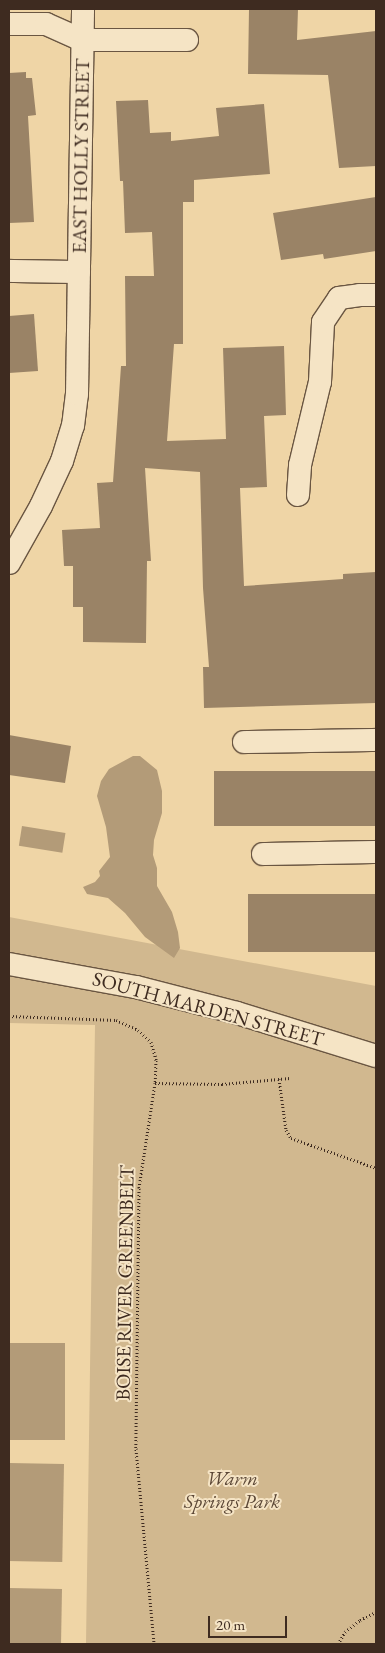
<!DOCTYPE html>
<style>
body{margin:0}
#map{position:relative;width:385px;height:1653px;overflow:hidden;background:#efd5a6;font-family:"EB Garamond",serif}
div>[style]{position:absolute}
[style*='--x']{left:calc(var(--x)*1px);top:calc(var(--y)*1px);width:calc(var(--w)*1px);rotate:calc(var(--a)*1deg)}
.green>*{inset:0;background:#d1b88f}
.water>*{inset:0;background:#b39b78;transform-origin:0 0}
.building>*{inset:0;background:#9a8366;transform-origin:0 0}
.path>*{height:3px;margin-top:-1.5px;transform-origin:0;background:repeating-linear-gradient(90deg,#3e2b20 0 1px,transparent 0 3.5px)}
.roads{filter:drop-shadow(1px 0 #6a5642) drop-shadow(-1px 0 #6a5642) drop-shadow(0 1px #6a5642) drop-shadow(0 -1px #6a5642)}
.minor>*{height:22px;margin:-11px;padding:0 11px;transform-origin:11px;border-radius:11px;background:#f5e4c5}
span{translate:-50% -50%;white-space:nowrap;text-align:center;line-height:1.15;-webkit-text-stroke:4px #f5e4c5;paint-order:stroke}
.street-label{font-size:20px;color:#3e2b20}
.park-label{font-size:20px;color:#5b4736;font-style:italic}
.frame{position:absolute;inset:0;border:10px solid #3e2b20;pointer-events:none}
.scale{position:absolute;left:208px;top:1616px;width:79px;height:22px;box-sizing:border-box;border:2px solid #3e2b20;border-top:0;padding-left:6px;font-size:15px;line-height:18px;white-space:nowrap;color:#3e2b20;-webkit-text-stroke:4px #f5e4c5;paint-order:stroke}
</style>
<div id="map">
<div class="green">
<i style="clip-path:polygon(9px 917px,376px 986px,376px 1644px,86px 1644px,95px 1025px,9px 1023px)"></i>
</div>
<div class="water">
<i style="clip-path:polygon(133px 756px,140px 756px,157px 770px,162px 791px,162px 813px,154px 840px,153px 855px,157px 868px,157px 886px,172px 912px,178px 932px,180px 948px,174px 958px,145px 937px,125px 913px,108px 898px,87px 894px,83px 887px,95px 882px,100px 876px,99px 871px,110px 857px,106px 827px,97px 796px,101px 781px,109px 769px)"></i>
<i style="left:22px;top:826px;width:44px;height:20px;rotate:9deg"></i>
<i style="left:9px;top:1343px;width:56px;height:97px"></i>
<i style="left:9px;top:1463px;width:55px;height:98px;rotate:1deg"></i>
<i style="left:9px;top:1588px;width:53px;height:56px;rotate:1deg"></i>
</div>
<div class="building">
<i style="clip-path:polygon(249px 9px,298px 9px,297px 40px,376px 31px,376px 166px,339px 168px,328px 75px,248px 74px)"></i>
<i style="clip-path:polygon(26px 72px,26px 78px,32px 78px,36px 115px,28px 116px,34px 222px,9px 223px,9px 73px)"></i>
<i style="clip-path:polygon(148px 100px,150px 133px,171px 132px,171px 141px,219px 136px,216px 108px,264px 104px,270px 174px,194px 180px,194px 202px,183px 202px,183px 344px,174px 344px,167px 441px,226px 439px,223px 348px,284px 346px,286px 415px,264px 416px,267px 487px,240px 488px,244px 586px,343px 579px,343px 574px,376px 572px,376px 703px,204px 708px,203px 667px,209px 667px,203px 588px,200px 472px,145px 468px,151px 561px,147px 561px,146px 643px,83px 642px,83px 607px,73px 607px,73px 566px,64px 566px,62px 530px,100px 528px,97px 483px,113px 482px,121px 366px,126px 366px,125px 276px,154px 276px,152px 232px,125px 233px,123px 181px,120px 181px,116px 101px)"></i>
<i style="clip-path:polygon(376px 197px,376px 251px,324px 259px,323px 254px,281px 260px,273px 213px)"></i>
<i style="clip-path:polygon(34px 314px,38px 371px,9px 373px,9px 316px)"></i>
<i style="clip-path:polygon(9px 735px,71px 746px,65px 783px,9px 775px)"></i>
<i style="left:376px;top:771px;width:55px;height:162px;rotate:90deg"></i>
<i style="left:376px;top:894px;width:58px;height:128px;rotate:90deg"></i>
</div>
<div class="path">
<i style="--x:9;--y:1016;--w:107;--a:2.1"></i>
<i style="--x:116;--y:1020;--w:24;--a:24"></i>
<i style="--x:138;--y:1030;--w:18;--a:43"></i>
<i style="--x:151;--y:1042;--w:19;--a:74"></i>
<i style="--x:156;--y:1060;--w:23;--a:92"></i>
<i style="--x:155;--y:1083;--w:106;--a:98.7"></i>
<i style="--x:139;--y:1188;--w:261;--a:90.7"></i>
<i style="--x:136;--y:1449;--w:196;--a:84.7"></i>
<i style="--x:279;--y:1079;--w:51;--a:82.2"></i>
<i style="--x:286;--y:1130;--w:9;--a:58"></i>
<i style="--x:291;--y:1138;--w:90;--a:19.4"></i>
<i style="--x:155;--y:1083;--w:67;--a:0.9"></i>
<i style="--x:222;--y:1084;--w:68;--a:-5"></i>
<i style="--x:338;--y:1644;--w:14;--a:-60"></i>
<i style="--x:345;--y:1632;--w:19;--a:-39"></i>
<i style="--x:360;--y:1620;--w:18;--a:-27"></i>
</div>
<div class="roads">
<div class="minor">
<i style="--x:9;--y:24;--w:37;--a:0"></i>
<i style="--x:46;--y:24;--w:39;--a:24"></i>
<i style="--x:82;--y:40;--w:105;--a:0"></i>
<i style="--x:9;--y:271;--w:70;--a:0.8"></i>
<i style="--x:298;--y:495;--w:30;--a:-86"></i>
<i style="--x:300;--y:465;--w:85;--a:-76.5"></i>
<i style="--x:320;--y:382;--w:60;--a:-87.1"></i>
<i style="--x:323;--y:322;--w:29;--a:-56"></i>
<i style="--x:339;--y:298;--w:21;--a:-8"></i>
<i style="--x:360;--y:295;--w:16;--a:0"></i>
<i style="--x:9;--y:563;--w:65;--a:-60.7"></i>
<i style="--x:41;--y:506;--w:50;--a:-65"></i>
<i style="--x:62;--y:461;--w:37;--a:-73"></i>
<i style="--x:73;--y:426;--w:32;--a:-83"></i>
<i style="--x:77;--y:394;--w:385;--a:-89.1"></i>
<i style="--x:244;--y:742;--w:132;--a:-0.9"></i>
<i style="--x:263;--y:854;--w:113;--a:-1"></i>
<i style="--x:9;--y:964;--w:129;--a:10.3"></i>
<i style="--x:136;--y:987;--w:104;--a:14.4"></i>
<i style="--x:237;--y:1013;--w:145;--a:17.2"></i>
</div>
</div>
<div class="street-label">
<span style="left:81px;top:156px;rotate:-89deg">EAST HOLLY STREET</span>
<span style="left:208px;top:1009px;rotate:15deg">SOUTH MARDEN STREET</span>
<span style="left:125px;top:1283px;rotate:-89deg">BOISE RIVER GREENBELT</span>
</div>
<div class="park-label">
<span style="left:232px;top:1490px">Warm<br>Springs Park</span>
</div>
<div class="frame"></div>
<div class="scale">20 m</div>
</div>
